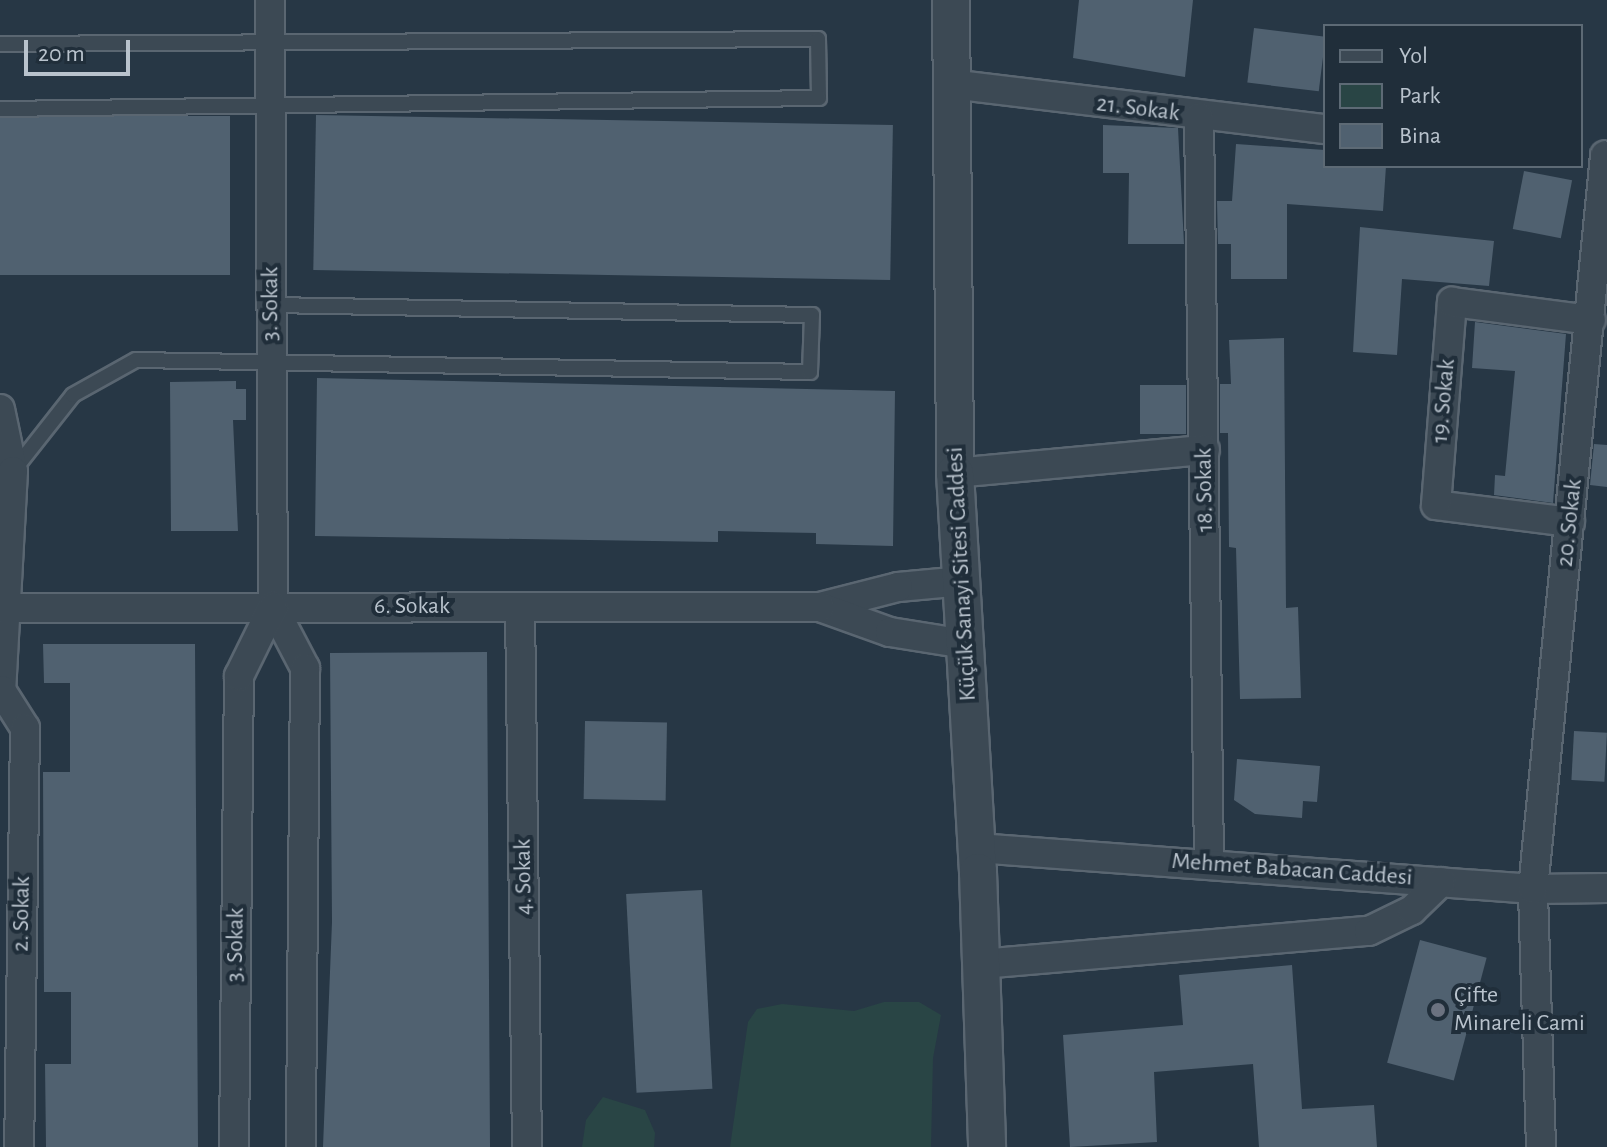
<!DOCTYPE html>
<meta charset="utf-8">
<style>
body{margin:0}
#map{position:relative;width:1607px;height:1147px;overflow:hidden;background:#273745;font-family:"Alegreya Sans",sans-serif}
div>[style]{position:absolute}
[style*='--x']{left:calc(var(--x)*1px);top:calc(var(--y)*1px);width:calc(var(--w)*1px);rotate:calc(var(--a)*1deg)}
.green>*{inset:0;background:#294545}
.building>*{inset:0;background:#506170;transform-origin:0 0}
.roads{filter:drop-shadow(2px 0 #5a6671) drop-shadow(-2px 0 #5a6671) drop-shadow(0 2px #5a6671) drop-shadow(0 -2px #5a6671)}
.service>*{height:14px;margin:-7px;padding:0 7px;transform-origin:7px;border-radius:7px;background:#3c4954}
.minor>*{height:28px;margin:-14px;padding:0 14px;transform-origin:14px;border-radius:14px;background:#3c4954}
.tertiary>*{height:36px;margin:-18px;padding:0 18px;transform-origin:18px;border-radius:18px;background:#3c4954}
.dots>*{width:22px;height:22px;translate:-50% -50%;box-sizing:border-box;border:4px solid #202e3a;border-radius:50%}
span{translate:-50% -50%;white-space:nowrap;text-align:center;line-height:1.15;-webkit-text-stroke:8px #202e3a;paint-order:stroke}
.street-label{font-size:24px;color:#b9c3cd}
.poi-label{font-size:24px;color:#b9c3cd}
.left{translate:0 -50%;text-align:left}
.legend{position:absolute;left:1323px;top:24px;width:260px;height:144px;box-sizing:border-box;background:#202e3a;border:2px solid #5d6a75;margin:0;padding:10px 14px;list-style:none;font-size:24px;color:#b9c3cd}
.legend li{display:flex;align-items:center;gap:16px;height:40px}
.legend b{width:40px;border:2px solid #5d6a75}
.scale{position:absolute;left:24px;top:40px;width:106px;height:36px;box-sizing:border-box;border:4px solid #b9c3cd;border-top:0;padding-left:10px;font-size:24px;line-height:28px;white-space:nowrap;color:#b9c3cd;-webkit-text-stroke:6px #202e3a;paint-order:stroke}
</style>
<div id="map">
<div class="green">
<i style="clip-path:polygon(884px 1002px,919px 1002px,941px 1015px,933px 1058px,931px 1147px,730px 1147px,748px 1022px,757px 1009px,782px 1004px,854px 1011px)"></i>
<i style="clip-path:polygon(603px 1097px,645px 1110px,655px 1133px,654px 1147px,582px 1147px,586px 1120px)"></i>
</div>
<div class="building">
<i style="clip-path:polygon(1079px 0,1193px 0,1185px 77px,1073px 58px)"></i>
<i style="left:1254px;top:28px;width:72px;height:55px;rotate:7deg"></i>
<i style="left:316px;top:115px;width:577px;height:155px;rotate:1deg"></i>
<i style="left:230px;top:116px;width:159px;height:230px;rotate:90deg"></i>
<i style="clip-path:polygon(1103px 125px,1178px 128px,1184px 244px,1128px 244px,1129px 173px,1103px 173px)"></i>
<i style="clip-path:polygon(1236px 144px,1325px 150px,1325px 166px,1386px 166px,1383px 211px,1287px 204px,1287px 279px,1231px 279px,1231px 244px,1218px 244px,1217px 201px,1232px 201px)"></i>
<i style="left:1524px;top:171px;width:49px;height:59px;rotate:11deg"></i>
<i style="clip-path:polygon(1360px 227px,1494px 241px,1489px 286px,1402px 279px,1397px 355px,1353px 352px)"></i>
<i style="clip-path:polygon(1475px 322px,1566px 334px,1553px 503px,1494px 495px,1495px 475px,1505px 476px,1515px 371px,1472px 368px)"></i>
<i style="clip-path:polygon(1284px 338px,1286px 608px,1298px 607px,1301px 698px,1240px 699px,1236px 548px,1229px 547px,1228px 433px,1220px 433px,1220px 384px,1231px 384px,1229px 340px)"></i>
<i style="clip-path:polygon(317px 378px,895px 391px,893px 546px,816px 544px,816px 533px,718px 531px,718px 542px,315px 536px)"></i>
<i style="clip-path:polygon(236px 381px,236px 389px,246px 389px,246px 420px,233px 420px,238px 531px,171px 531px,170px 382px)"></i>
<i style="left:1140px;top:385px;width:46px;height:49px"></i>
<i style="clip-path:polygon(1594px 444px,1607px 445px,1607px 487px,1590px 485px)"></i>
<i style="clip-path:polygon(43px 644px,195px 644px,198px 1147px,46px 1147px,45px 1064px,71px 1064px,71px 992px,44px 992px,43px 772px,70px 772px,70px 683px,44px 683px)"></i>
<i style="clip-path:polygon(487px 652px,490px 1147px,323px 1147px,332px 922px,330px 653px)"></i>
<i style="left:585px;top:721px;width:82px;height:78px;rotate:1deg"></i>
<i style="left:1574px;top:731px;width:33px;height:49px;rotate:3deg"></i>
<i style="clip-path:polygon(1237px 759px,1320px 766px,1317px 802px,1303px 801px,1302px 818px,1255px 814px,1234px 800px)"></i>
<i style="left:702px;top:890px;width:199px;height:76px;rotate:87deg"></i>
<i style="left:1420px;top:940px;width:69px;height:127px;rotate:15deg"></i>
<i style="clip-path:polygon(1292px 965px,1302px 1109px,1374px 1105px,1377px 1147px,1259px 1147px,1253px 1064px,1154px 1072px,1157px 1142px,1070px 1147px,1063px 1035px,1183px 1025px,1179px 975px)"></i>
</div>
<div class="roads">
<div class="service">
<i style="--x:0;--y:44;--w:818;--a:-0.35"></i>
<i style="--x:818;--y:39;--w:59;--a:89"></i>
<i style="--x:819;--y:98;--w:819;--a:179.23"></i>
<i style="--x:14;--y:470;--w:95;--a:-51.8"></i>
<i style="--x:73;--y:395;--w:72;--a:-29.1"></i>
<i style="--x:136;--y:360;--w:674;--a:1.02"></i>
<i style="--x:810;--y:372;--w:57;--a:-88"></i>
<i style="--x:812;--y:315;--w:541;--a:-178.94"></i>
</div>
<div class="minor">
<i style="--x:270;--y:0;--w:607;--a:89.72"></i>
<i style="--x:273;--y:607;--w:69;--a:62.3"></i>
<i style="--x:305;--y:668;--w:479;--a:90.5"></i>
<i style="--x:951;--y:84;--w:377;--a:6.9"></i>
<i style="--x:1199;--y:117;--w:746;--a:89.23"></i>
<i style="--x:0;--y:409;--w:63;--a:78.2"></i>
<i style="--x:13;--y:471;--w:219;--a:93.1"></i>
<i style="--x:955;--y:473;--w:251;--a:-5.3"></i>
<i style="--x:1570;--y:522;--w:135;--a:-172.8"></i>
<i style="--x:1436;--y:505;--w:204;--a:-85.5"></i>
<i style="--x:1452;--y:302;--w:140;--a:7.4"></i>
<i style="--x:963;--y:581;--w:65;--a:174.7"></i>
<i style="--x:898;--y:587;--w:81;--a:165.6"></i>
<i style="--x:820;--y:607;--w:74;--a:19.7"></i>
<i style="--x:890;--y:632;--w:76;--a:9.1"></i>
<i style="--x:520;--y:607;--w:540;--a:89.26"></i>
<i style="--x:4;--y:608;--w:816;--a:-0.07"></i>
<i style="--x:1;--y:690;--w:45;--a:57.7"></i>
<i style="--x:25;--y:728;--w:419;--a:90.8"></i>
<i style="--x:977;--y:848;--w:558;--a:4.22"></i>
<i style="--x:1533;--y:889;--w:74;--a:-0.8"></i>
<i style="--x:981;--y:964;--w:389;--a:-4.9"></i>
<i style="--x:1369;--y:931;--w:48;--a:-26"></i>
<i style="--x:1412;--y:910;--w:40;--a:-44"></i>
<i style="--x:234;--y:1147;--w:471;--a:-89.4"></i>
<i style="--x:239;--y:676;--w:77;--a:-63.8"></i>
<i style="--x:1541;--y:1147;--w:258;--a:-91.8"></i>
<i style="--x:1533;--y:889;--w:737;--a:-84.39"></i>
</div>
<div class="tertiary">
<i style="--x:951;--y:0;--w:473;--a:89.5"></i>
<i style="--x:955;--y:473;--w:400;--a:86.7"></i>
<i style="--x:978;--y:872;--w:275;--a:88.1"></i>
</div>
</div>
<div class="dots">
<i style="left:1438px;top:1010px;background:#6b7280"></i>
</div>
<div class="street-label">
<span style="left:1138px;top:109px;rotate:7deg">21. Sokak</span>
<span style="left:271px;top:304px;rotate:-90deg">3. Sokak</span>
<span style="left:1444px;top:401px;rotate:-85deg">19. Sokak</span>
<span style="left:1205px;top:490px;rotate:-91deg">18. Sokak</span>
<span style="left:1570px;top:523px;rotate:-84deg">20. Sokak</span>
<span style="left:962px;top:574px;rotate:-93deg">Küçük Sanayi Sitesi Caddesi</span>
<span style="left:412px;top:607px">6. Sokak</span>
<span style="left:1292px;top:870px;rotate:4deg">Mehmet Babacan Caddesi</span>
<span style="left:524px;top:877px;rotate:-91deg">4. Sokak</span>
<span style="left:22px;top:914px;rotate:-89deg">2. Sokak</span>
<span style="left:236px;top:945px;rotate:-89deg">3. Sokak</span>
</div>
<div class="poi-label">
<span class="left" style="left:1454px;top:1010px">Çifte<br>Minareli Cami</span>
</div>
<ul class="legend">
<li><b style="height:10px;background:#3c4954"></b>Yol</li>
<li><b style="height:22px;background:#294545"></b>Park</li>
<li><b style="height:22px;background:#506170"></b>Bina</li>
</ul>
<div class="scale">20 m</div>
</div>
